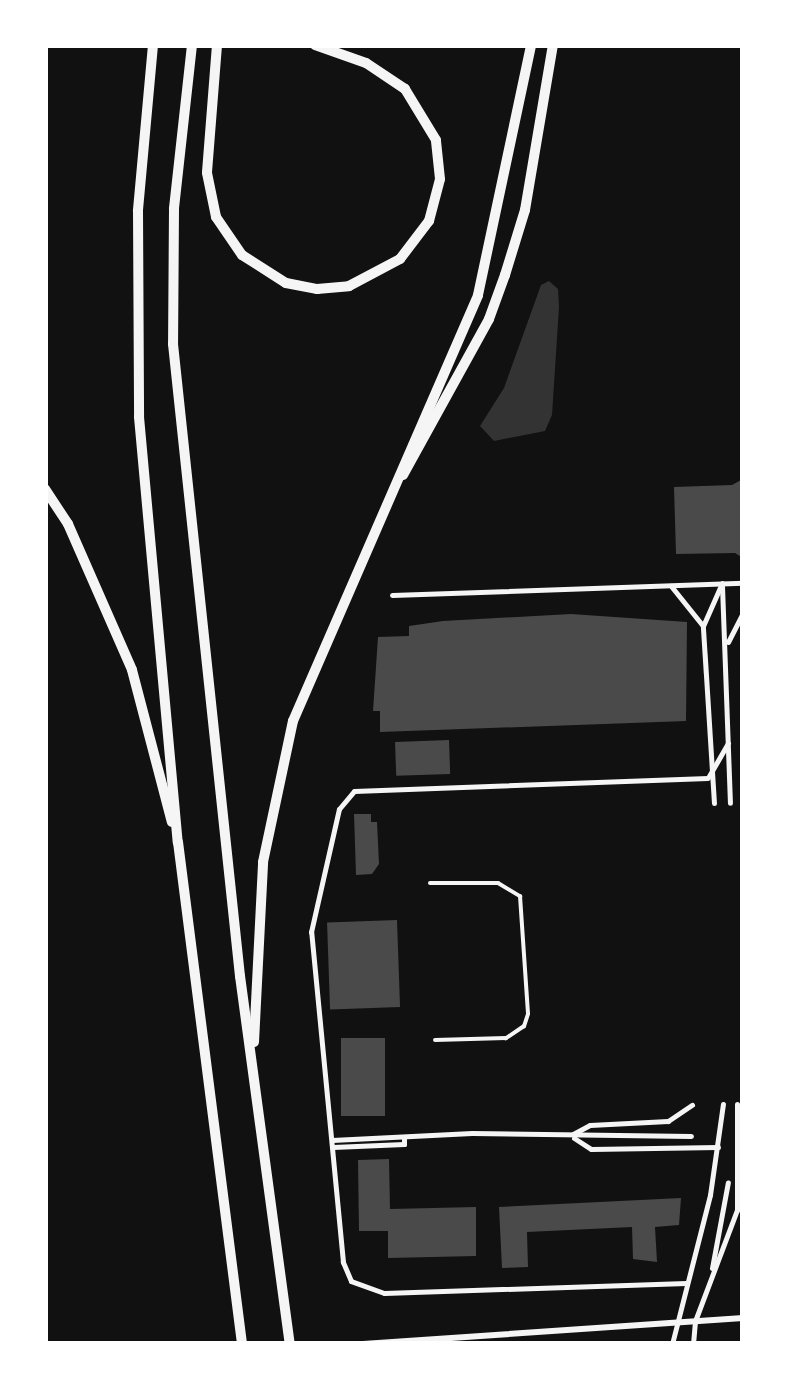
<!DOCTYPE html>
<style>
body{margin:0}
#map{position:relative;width:788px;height:1389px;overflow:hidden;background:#111;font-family:Roboto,sans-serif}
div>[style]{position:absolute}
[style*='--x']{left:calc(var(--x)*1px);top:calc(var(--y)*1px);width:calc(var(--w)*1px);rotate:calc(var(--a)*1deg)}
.water>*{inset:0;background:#333}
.building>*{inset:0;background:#4a4a4a;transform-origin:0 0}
.pedestrian>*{height:4px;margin:-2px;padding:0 2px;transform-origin:2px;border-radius:2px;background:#f5f5f5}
.minor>*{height:5px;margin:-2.5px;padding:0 2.5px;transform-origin:2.5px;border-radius:2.5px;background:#f5f5f5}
.tertiary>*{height:6px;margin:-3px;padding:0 3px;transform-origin:3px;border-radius:3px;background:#f5f5f5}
.motorway>*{height:10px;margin:-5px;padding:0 5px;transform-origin:5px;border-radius:5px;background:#f5f5f5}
span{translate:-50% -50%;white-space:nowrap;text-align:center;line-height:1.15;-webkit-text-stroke:8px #fff;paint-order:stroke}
.frame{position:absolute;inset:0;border:48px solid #fff;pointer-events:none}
</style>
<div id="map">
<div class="water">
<i style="clip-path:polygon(549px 281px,558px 289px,559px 307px,552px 415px,545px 431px,494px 441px,480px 426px,504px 388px,541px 285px)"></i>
</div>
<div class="building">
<i style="clip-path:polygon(743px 479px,743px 558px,735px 553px,676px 554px,674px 487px,732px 485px)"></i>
<i style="clip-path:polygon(571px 614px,687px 622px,686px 721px,380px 732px,380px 711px,373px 711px,378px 637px,409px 636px,409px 626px,443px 621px)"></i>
<i style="left:449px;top:740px;width:34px;height:54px;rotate:88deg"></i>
<i style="clip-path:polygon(354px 814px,371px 814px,371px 822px,377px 822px,379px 864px,372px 874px,356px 875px)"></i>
<i style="left:397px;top:920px;width:87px;height:70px;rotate:88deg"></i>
<i style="left:341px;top:1038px;width:44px;height:78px"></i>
<i style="clip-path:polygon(389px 1159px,390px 1209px,476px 1207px,476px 1256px,388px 1258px,388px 1231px,359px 1231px,358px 1160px)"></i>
<i style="clip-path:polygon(681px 1198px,679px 1225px,655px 1227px,657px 1262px,633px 1259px,632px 1227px,527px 1232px,528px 1267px,502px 1268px,499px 1207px)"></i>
</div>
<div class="pedestrian">
<i style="--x:430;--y:883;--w:68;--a:0"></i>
<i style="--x:498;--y:883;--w:26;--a:31"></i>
<i style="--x:520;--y:896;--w:118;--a:86.1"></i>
<i style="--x:528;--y:1014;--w:13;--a:108"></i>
<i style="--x:524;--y:1026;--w:22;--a:146"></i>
<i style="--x:506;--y:1038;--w:71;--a:178.4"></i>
</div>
<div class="minor">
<i style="--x:671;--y:586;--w:51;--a:51.3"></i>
<i style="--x:722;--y:586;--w:217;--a:87.9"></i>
<i style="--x:392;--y:595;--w:351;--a:-2"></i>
<i style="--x:728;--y:642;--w:33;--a:-63"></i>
<i style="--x:709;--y:776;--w:38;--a:-60"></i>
<i style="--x:714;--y:803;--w:177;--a:-93.6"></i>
<i style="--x:703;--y:626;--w:47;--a:-66.2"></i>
<i style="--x:573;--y:1134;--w:19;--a:-28"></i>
<i style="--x:590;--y:1125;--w:78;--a:-2.9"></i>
<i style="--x:668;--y:1121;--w:29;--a:-34"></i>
<i style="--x:574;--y:1138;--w:20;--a:33"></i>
<i style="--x:591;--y:1149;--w:127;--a:-0.9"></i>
<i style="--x:332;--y:1140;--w:140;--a:-2.9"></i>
<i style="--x:472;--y:1133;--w:219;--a:0.8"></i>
<i style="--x:333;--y:1147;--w:71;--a:-2.4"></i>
<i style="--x:404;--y:1144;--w:5;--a:-90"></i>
<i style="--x:712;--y:1268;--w:87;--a:-79.5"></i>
<i style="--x:686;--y:1283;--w:302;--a:178.1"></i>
<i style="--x:384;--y:1293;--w:35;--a:-160"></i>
<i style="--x:351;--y:1281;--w:21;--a:-113"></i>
<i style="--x:343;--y:1262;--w:332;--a:-95.5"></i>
<i style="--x:311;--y:932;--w:126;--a:-77.2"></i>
<i style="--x:339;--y:809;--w:23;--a:-50"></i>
<i style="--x:354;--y:791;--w:354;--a:-2.1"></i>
<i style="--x:672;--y:1344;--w:154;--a:-75.7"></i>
<i style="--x:710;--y:1195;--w:92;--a:-81.9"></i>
<i style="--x:693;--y:1344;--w:23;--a:-85"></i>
<i style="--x:695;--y:1321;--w:119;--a:-69.3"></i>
<i style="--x:737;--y:1210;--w:106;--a:-90"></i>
</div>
<div class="tertiary">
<i style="--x:363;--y:1344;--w:381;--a:-3.9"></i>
</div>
<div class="motorway">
<i style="--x:153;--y:45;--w:167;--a:95.2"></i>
<i style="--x:138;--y:211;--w:206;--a:89.7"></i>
<i style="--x:139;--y:417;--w:427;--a:84.8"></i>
<i style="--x:178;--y:842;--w:506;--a:82.73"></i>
<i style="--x:192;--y:45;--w:165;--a:96.3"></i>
<i style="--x:174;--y:209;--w:135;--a:90.4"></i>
<i style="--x:173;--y:344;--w:636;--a:83.95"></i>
<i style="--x:240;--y:976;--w:371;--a:82.3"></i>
<i style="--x:217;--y:45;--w:128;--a:94.5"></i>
<i style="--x:207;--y:173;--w:45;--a:78.4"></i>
<i style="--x:216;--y:217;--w:46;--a:55.6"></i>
<i style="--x:242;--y:255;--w:52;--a:32.5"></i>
<i style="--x:286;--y:283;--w:32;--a:11"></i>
<i style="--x:317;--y:289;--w:32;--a:-5"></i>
<i style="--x:349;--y:286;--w:58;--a:-27.9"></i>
<i style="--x:400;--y:259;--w:48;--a:-52.7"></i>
<i style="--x:429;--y:221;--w:43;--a:-75.3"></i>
<i style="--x:440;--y:179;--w:39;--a:-96"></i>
<i style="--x:436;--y:140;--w:60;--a:-121.3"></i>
<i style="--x:405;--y:89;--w:47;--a:-146.3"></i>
<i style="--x:366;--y:63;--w:54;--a:-160.6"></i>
<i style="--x:403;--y:475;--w:178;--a:-61.1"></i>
<i style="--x:489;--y:319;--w:47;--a:-70"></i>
<i style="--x:505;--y:275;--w:68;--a:-72.9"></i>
<i style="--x:525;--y:210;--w:167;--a:-80.4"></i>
<i style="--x:45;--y:489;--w:42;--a:56.7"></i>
<i style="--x:68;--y:524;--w:159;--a:66.3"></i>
<i style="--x:132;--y:670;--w:157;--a:75.3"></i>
<i style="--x:254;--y:1042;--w:180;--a:-87.1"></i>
<i style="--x:263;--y:862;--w:144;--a:-78"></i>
<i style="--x:293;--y:721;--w:464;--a:-66.5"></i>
<i style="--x:478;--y:295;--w:256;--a:-78"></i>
</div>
<div class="frame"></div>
</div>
